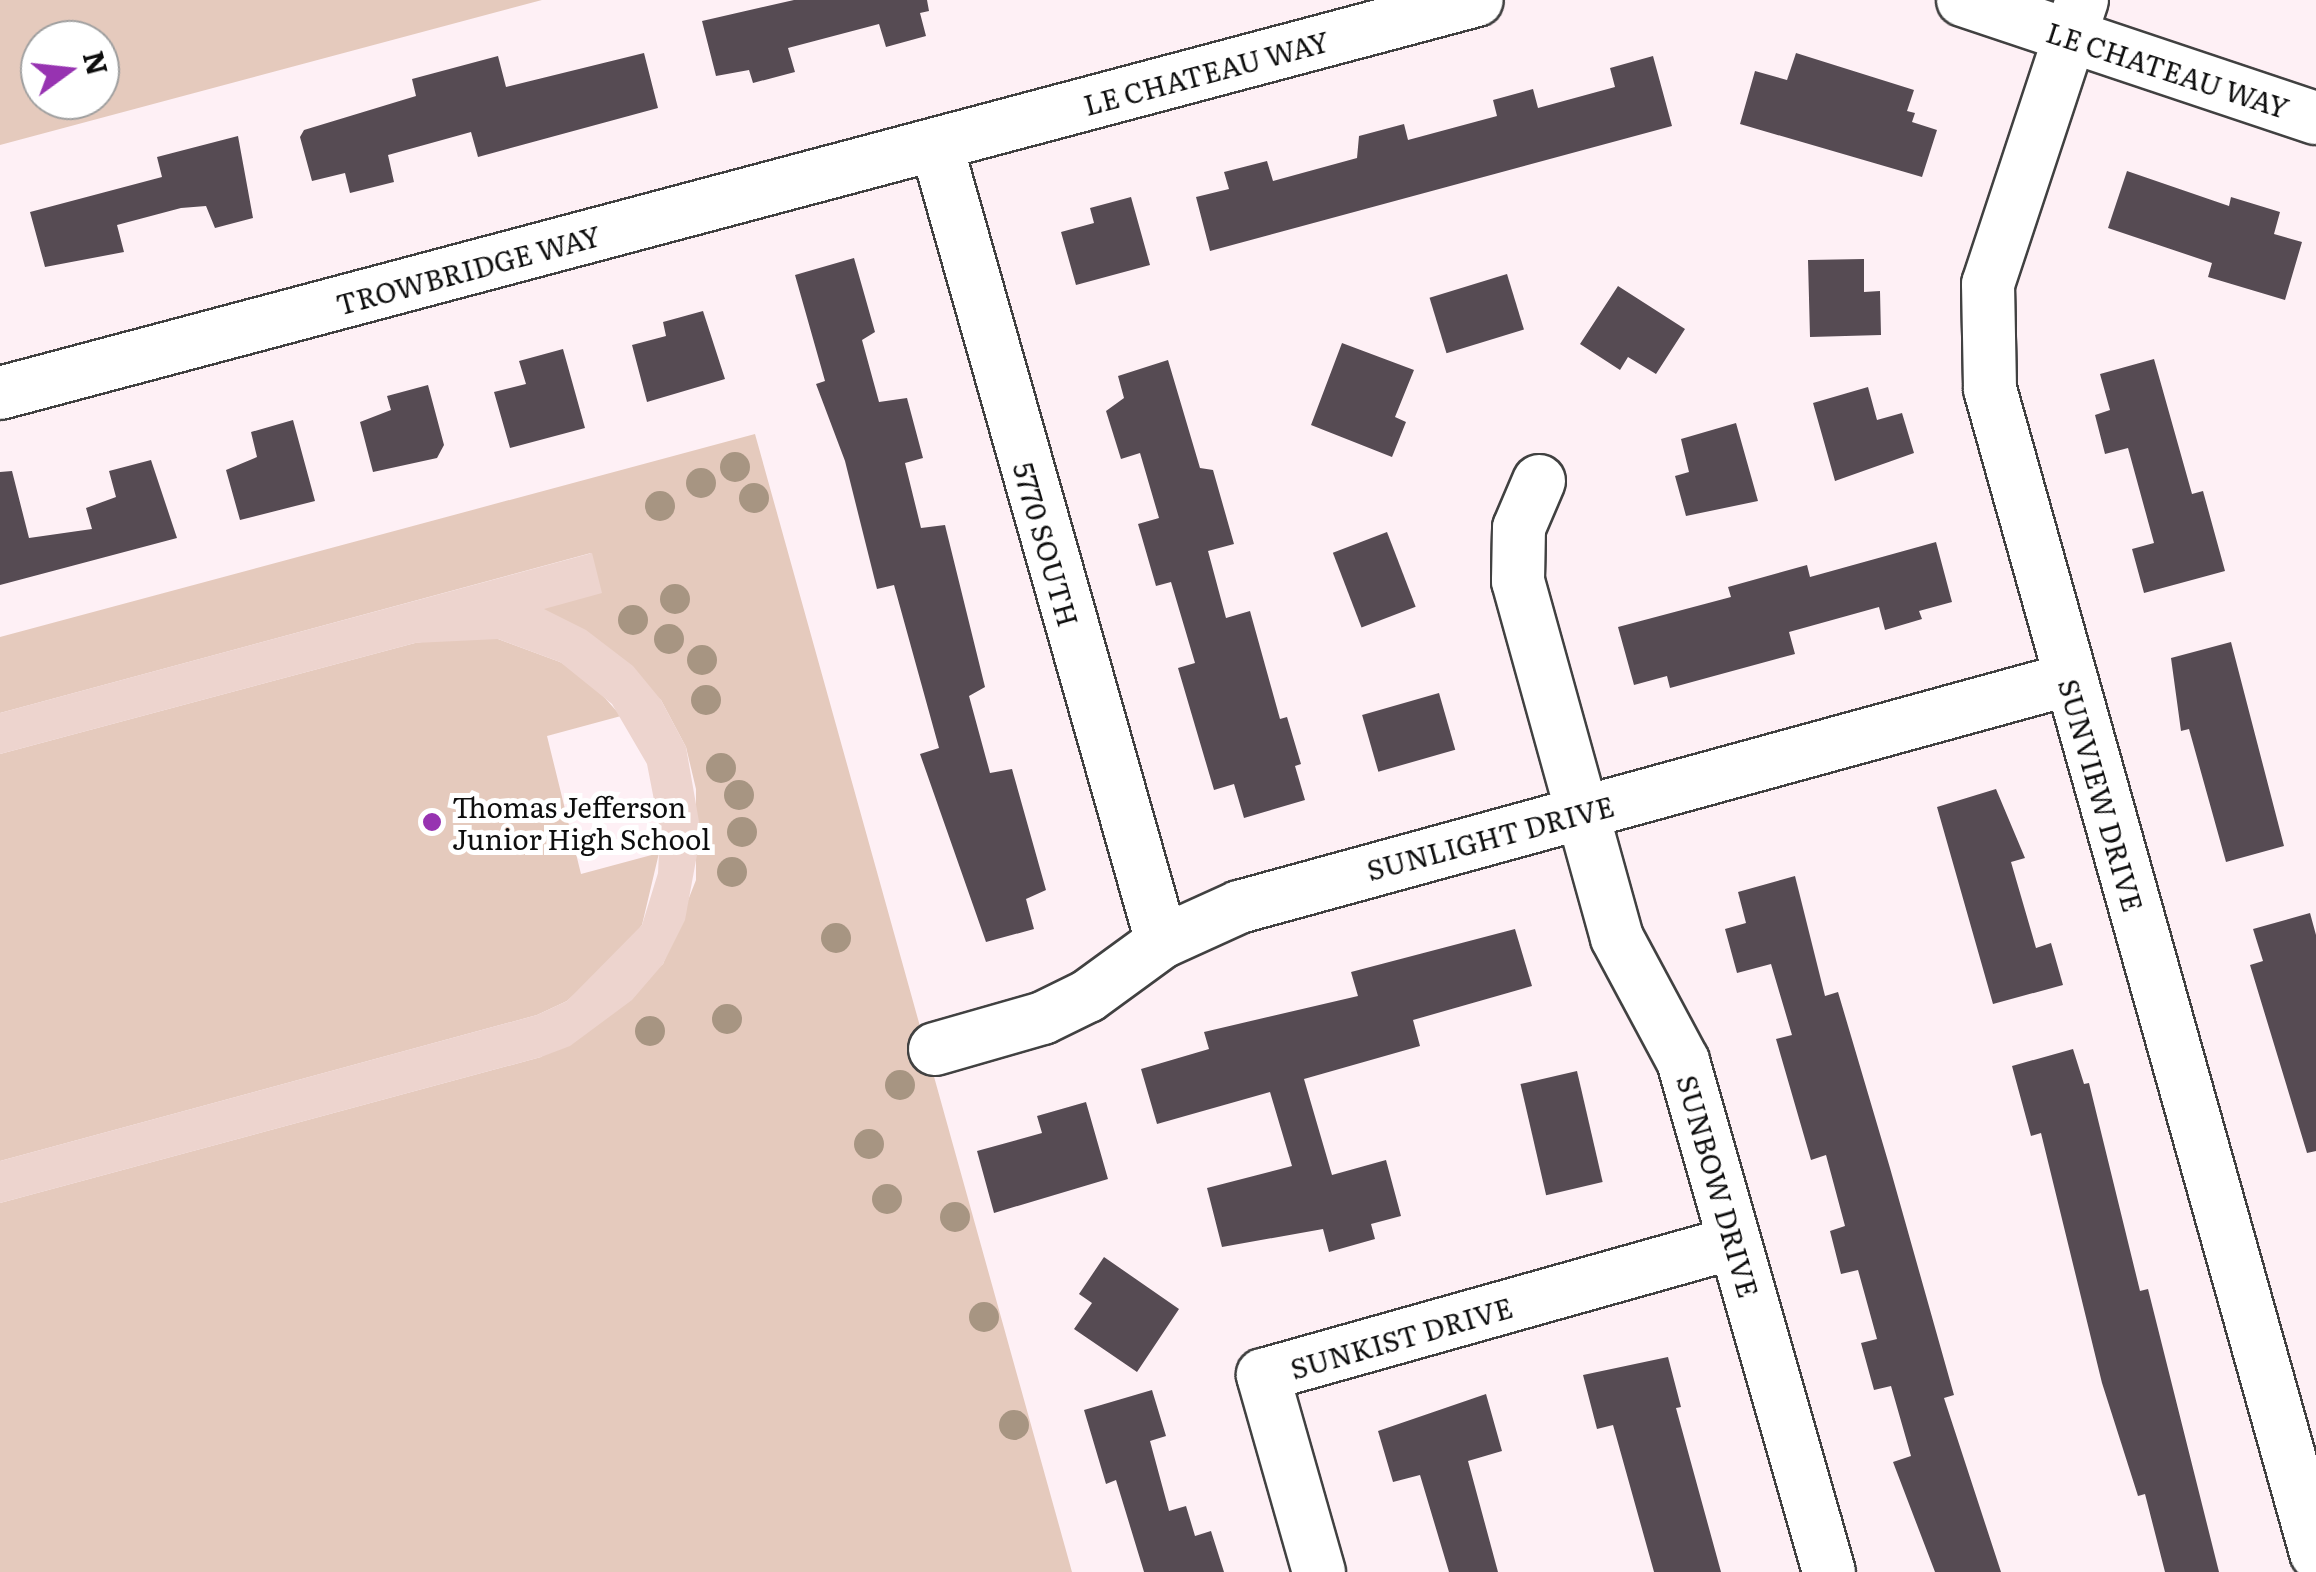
<!DOCTYPE html>
<style>
body{margin:0}
#map{position:relative;width:2316px;height:1572px;overflow:hidden;background:#fef0f5;font-family:Literata,serif}
div>[style]{position:absolute}
[style*='--x']{left:calc(var(--x)*1px);top:calc(var(--y)*1px);width:calc(var(--w)*1px);rotate:calc(var(--a)*1deg)}
.green>*{inset:0;background:#e5cabd}
.pitch>*{inset:0;background:#edd4ce}
.building>*{inset:0;background:#564b53;transform-origin:0 0}
.roads{filter:drop-shadow(2px 0 #414141) drop-shadow(-2px 0 #414141) drop-shadow(0 2px #414141) drop-shadow(0 -2px #414141)}
.minor>*{height:52px;margin:-26px;padding:0 26px;transform-origin:26px;border-radius:26px;background:#fff}
.trees>*{width:30px;height:30px;margin:-15px;border-radius:50%;background:#a79582}
.dots>*{width:28px;height:28px;translate:-50% -50%;box-sizing:border-box;border:5px solid #fff;border-radius:50%}
span{translate:-50% -50%;white-space:nowrap;text-align:center;line-height:1.15;-webkit-text-stroke:10px #fff;paint-order:stroke}
.street-label{font-size:28px;color:#0e0e0e}
.poi-label{font-size:28px;color:#0e0e0e}
.left{translate:0 -50%;text-align:left}
.north{position:absolute;left:20px;top:20px;width:100px;height:100px;box-sizing:border-box;background:#fff;border:2px solid #9f9f9f;border-radius:50%;rotate:75deg;font-size:28px;font-weight:700;line-height:40px;text-align:center;color:#0e0e0e}
.north::after{content:'';display:block;margin:auto;width:35px;height:45px;background:#9733b1;clip-path:polygon(50% 0,100% 100%,50% 72%,0 100%)}
</style>
<div id="map">
<div class="green">
<i style="clip-path:polygon(evenodd,0 0,542px 0,0 145px,0 0,100px 40px,100px 100px,40px 100px,40px 40px,100px 40px)"></i>
<i style="clip-path:polygon(755px 434px,1072px 1572px,0 1572px,0 1203px,541px 1057px,663px 964px,696px 880px,696px 789px,686px 747px,661px 700px,542px 609px,591px 553px,0 713px,0 637px)"></i>
<i style="clip-path:polygon(457px 637px,498px 639px,560px 662px,587px 678px,621px 716px,547px 736px,581px 874px,659px 853px,642px 925px,620px 953px,567px 1001px,537px 1015px,0 1161px,0 754px,415px 643px)"></i>
</div>
<div class="pitch">
<i style="clip-path:polygon(592px 553px,602px 593px,544px 609px,586px 630px,633px 666px,661px 700px,686px 747px,701px 833px,685px 920px,663px 964px,632px 1000px,570px 1046px,541px 1057px,0 1203px,0 1161px,537px 1015px,567px 1001px,642px 925px,658px 873px,660px 831px,647px 764px,612px 704px,560px 662px,498px 639px,415px 643px,0 754px,0 713px)"></i>
</div>
<div class="building">
<i style="clip-path:polygon(794px 0,927px 0,929px 11px,920px 13px,926px 36px,886px 47px,879px 24px,788px 48px,795px 72px,753px 83px,749px 70px,716px 76px,702px 21px)"></i>
<i style="clip-path:polygon(644px 53px,658px 108px,478px 157px,471px 132px,388px 155px,394px 182px,350px 193px,345px 173px,312px 181px,300px 137px,304px 130px,416px 96px,412px 79px,498px 56px,506px 87px)"></i>
<i style="clip-path:polygon(1796px 53px,1914px 90px,1907px 111px,1915px 113px,1912px 122px,1937px 130px,1922px 177px,1740px 124px,1755px 71px,1787px 80px)"></i>
<i style="clip-path:polygon(1653px 56px,1672px 126px,1210px 251px,1196px 197px,1229px 189px,1224px 172px,1267px 161px,1273px 181px,1357px 158px,1359px 136px,1404px 124px,1408px 140px,1497px 116px,1493px 100px,1533px 89px,1538px 108px,1615px 87px,1610px 68px)"></i>
<i style="clip-path:polygon(238px 136px,253px 218px,215px 228px,206px 206px,181px 208px,117px 225px,124px 252px,45px 267px,30px 212px,162px 177px,157px 157px)"></i>
<i style="clip-path:polygon(2127px 171px,2229px 206px,2231px 197px,2280px 212px,2274px 234px,2302px 242px,2285px 300px,2208px 277px,2212px 263px,2108px 228px)"></i>
<i style="clip-path:polygon(1131px 197px,1150px 265px,1076px 285px,1061px 232px,1094px 223px,1090px 208px)"></i>
<i style="clip-path:polygon(854px 258px,875px 332px,862px 340px,879px 402px,907px 398px,923px 458px,905px 463px,921px 528px,945px 525px,985px 687px,969px 696px,990px 773px,1012px 769px,1046px 890px,1026px 899px,1034px 929px,986px 942px,920px 754px,939px 748px,894px 585px,877px 589px,845px 461px,816px 384px,825px 381px,795px 275px)"></i>
<i style="clip-path:polygon(1864px 259px,1864px 292px,1880px 291px,1881px 335px,1810px 337px,1808px 260px)"></i>
<i style="left:1507px;top:274px;width:58px;height:81px;rotate:73deg"></i>
<i style="clip-path:polygon(1618px 286px,1685px 329px,1656px 374px,1628px 357px,1620px 370px,1580px 344px)"></i>
<i style="clip-path:polygon(703px 311px,725px 379px,647px 402px,632px 345px,666px 336px,663px 322px)"></i>
<i style="clip-path:polygon(1342px 343px,1414px 370px,1395px 417px,1406px 422px,1392px 457px,1311px 425px)"></i>
<i style="clip-path:polygon(563px 349px,585px 428px,510px 448px,494px 392px,526px 384px,519px 361px)"></i>
<i style="clip-path:polygon(2154px 359px,2192px 494px,2203px 491px,2225px 571px,2144px 593px,2132px 549px,2154px 543px,2128px 448px,2105px 454px,2095px 415px,2110px 410px,2100px 374px)"></i>
<i style="clip-path:polygon(1168px 360px,1200px 468px,1213px 470px,1234px 544px,1208px 551px,1226px 618px,1250px 611px,1280px 719px,1287px 717px,1301px 764px,1295px 766px,1305px 800px,1244px 818px,1234px 784px,1214px 790px,1178px 668px,1195px 663px,1171px 582px,1156px 586px,1138px 524px,1159px 518px,1140px 453px,1121px 459px,1106px 411px,1124px 398px,1118px 376px)"></i>
<i style="clip-path:polygon(428px 385px,444px 445px,437px 458px,373px 472px,360px 422px,391px 410px,387px 396px)"></i>
<i style="clip-path:polygon(1868px 387px,1877px 420px,1902px 413px,1914px 453px,1835px 481px,1813px 403px)"></i>
<i style="clip-path:polygon(293px 420px,315px 501px,240px 520px,226px 470px,257px 457px,251px 432px)"></i>
<i style="clip-path:polygon(1736px 423px,1758px 501px,1686px 516px,1675px 476px,1689px 472px,1681px 439px)"></i>
<i style="clip-path:polygon(151px 460px,177px 538px,0 585px,0 472px,12px 471px,29px 538px,92px 529px,86px 508px,116px 497px,109px 471px)"></i>
<i style="left:1387px;top:532px;width:80px;height:58px;rotate:69deg"></i>
<i style="clip-path:polygon(1936px 542px,1952px 602px,1919px 611px,1922px 619px,1885px 630px,1879px 607px,1789px 632px,1795px 654px,1670px 688px,1667px 676px,1634px 685px,1618px 627px,1731px 597px,1728px 587px,1807px 565px,1810px 577px)"></i>
<i style="clip-path:polygon(2231px 642px,2284px 846px,2226px 862px,2189px 729px,2181px 731px,2171px 658px)"></i>
<i style="left:1439px;top:693px;width:59px;height:80px;rotate:74deg"></i>
<i style="clip-path:polygon(1996px 789px,2025px 858px,2011px 862px,2036px 948px,2051px 943px,2063px 985px,1993px 1004px,1937px 807px)"></i>
<i style="clip-path:polygon(1795px 876px,1825px 996px,1838px 992px,1890px 1168px,1954px 1395px,1944px 1398px,2001px 1572px,1935px 1572px,1893px 1462px,1911px 1456px,1891px 1386px,1874px 1390px,1861px 1343px,1877px 1339px,1858px 1270px,1841px 1274px,1830px 1231px,1845px 1226px,1826px 1155px,1811px 1160px,1776px 1039px,1792px 1035px,1771px 964px,1737px 973px,1725px 929px,1746px 923px,1738px 892px)"></i>
<i style="clip-path:polygon(2310px 913px,2316px 935px,2316px 1151px,2307px 1153px,2250px 965px,2263px 961px,2253px 929px)"></i>
<i style="clip-path:polygon(1515px 929px,1532px 986px,1413px 1020px,1420px 1046px,1304px 1079px,1332px 1175px,1386px 1160px,1401px 1216px,1371px 1224px,1375px 1239px,1329px 1252px,1323px 1229px,1222px 1247px,1207px 1188px,1292px 1166px,1270px 1092px,1157px 1124px,1141px 1069px,1209px 1049px,1204px 1032px,1358px 996px,1351px 972px)"></i>
<i style="clip-path:polygon(2073px 1049px,2084px 1084px,2089px 1083px,2140px 1291px,2148px 1289px,2219px 1572px,2165px 1572px,2145px 1494px,2138px 1496px,2102px 1383px,2041px 1133px,2031px 1136px,2012px 1066px)"></i>
<i style="left:1577px;top:1071px;width:114px;height:58px;rotate:77deg"></i>
<i style="clip-path:polygon(1086px 1102px,1108px 1179px,994px 1213px,977px 1151px,1042px 1133px,1037px 1116px)"></i>
<i style="clip-path:polygon(1104px 1257px,1179px 1309px,1137px 1372px,1074px 1329px,1092px 1303px,1079px 1294px)"></i>
<i style="clip-path:polygon(1668px 1357px,1681px 1407px,1676px 1408px,1721px 1572px,1654px 1572px,1613px 1425px,1597px 1429px,1583px 1375px)"></i>
<i style="clip-path:polygon(1152px 1390px,1166px 1436px,1150px 1441px,1169px 1511px,1186px 1506px,1195px 1536px,1211px 1531px,1224px 1572px,1144px 1572px,1116px 1480px,1106px 1484px,1084px 1410px)"></i>
<i style="clip-path:polygon(1486px 1394px,1502px 1451px,1468px 1461px,1498px 1572px,1449px 1572px,1420px 1475px,1393px 1482px,1378px 1431px)"></i>
</div>
<div class="roads">
<div class="minor">
<i style="--x:1963;--y:0;--w:372;--a:18.5"></i>
<i style="--x:2082;--y:0;--w:299;--a:108.3"></i>
<i style="--x:1988;--y:284;--w:105;--a:88.9"></i>
<i style="--x:1990;--y:389;--w:1209;--a:74.35"></i>
<i style="--x:936;--y:144;--w:829;--a:74.19"></i>
<i style="--x:0;--y:393;--w:1528;--a:-14.9"></i>
<i style="--x:1539;--y:481;--w:51;--a:113.1"></i>
<i style="--x:1519;--y:528;--w:53;--a:91.1"></i>
<i style="--x:1518;--y:581;--w:370;--a:74.5"></i>
<i style="--x:1617;--y:938;--w:140;--a:61.8"></i>
<i style="--x:1683;--y:1061;--w:531;--a:74.05"></i>
<i style="--x:935;--y:1049;--w:112;--a:-16"></i>
<i style="--x:1043;--y:1018;--w:50;--a:-26.1"></i>
<i style="--x:1088;--y:996;--w:92;--a:-36.1"></i>
<i style="--x:1162;--y:942;--w:85;--a:-24.4"></i>
<i style="--x:1239;--y:907;--w:862;--a:-15.34"></i>
<i style="--x:1319;--y:1572;--w:205;--a:-105.9"></i>
<i style="--x:1263;--y:1375;--w:490;--a:-15.7"></i>
</div>
</div>
<div class="trees">
<i style="left:735px;top:467px"></i>
<i style="left:701px;top:483px"></i>
<i style="left:754px;top:498px"></i>
<i style="left:660px;top:506px"></i>
<i style="left:675px;top:599px"></i>
<i style="left:633px;top:620px"></i>
<i style="left:669px;top:639px"></i>
<i style="left:702px;top:660px"></i>
<i style="left:706px;top:700px"></i>
<i style="left:721px;top:768px"></i>
<i style="left:739px;top:795px"></i>
<i style="left:742px;top:832px"></i>
<i style="left:732px;top:872px"></i>
<i style="left:836px;top:938px"></i>
<i style="left:727px;top:1019px"></i>
<i style="left:650px;top:1031px"></i>
<i style="left:900px;top:1085px"></i>
<i style="left:869px;top:1144px"></i>
<i style="left:887px;top:1199px"></i>
<i style="left:955px;top:1217px"></i>
<i style="left:984px;top:1317px"></i>
<i style="left:1014px;top:1425px"></i>
</div>
<div class="dots">
<i style="left:432px;top:822px;background:#9733b1"></i>
</div>
<div class="street-label">
<span style="left:2168px;top:69px;rotate:18deg">LE CHATEAU WAY</span>
<span style="left:1206px;top:72px;rotate:-15deg">LE CHATEAU WAY</span>
<span style="left:468px;top:269px;rotate:-15deg">TROWBRIDGE WAY</span>
<span style="left:1047px;top:544px;rotate:74deg">5770 SOUTH</span>
<span style="left:2102px;top:795px;rotate:74deg">SUNVIEW DRIVE</span>
<span style="left:1490px;top:837px;rotate:-15deg">SUNLIGHT DRIVE</span>
<span style="left:1719px;top:1186px;rotate:74deg">SUNBOW DRIVE</span>
<span style="left:1401px;top:1337px;rotate:-16deg">SUNKIST DRIVE</span>
</div>
<div class="poi-label">
<span class="left" style="left:452px;top:822px">Thomas Jefferson<br>Junior High School</span>
</div>
<div class="north">N</div>
</div>
